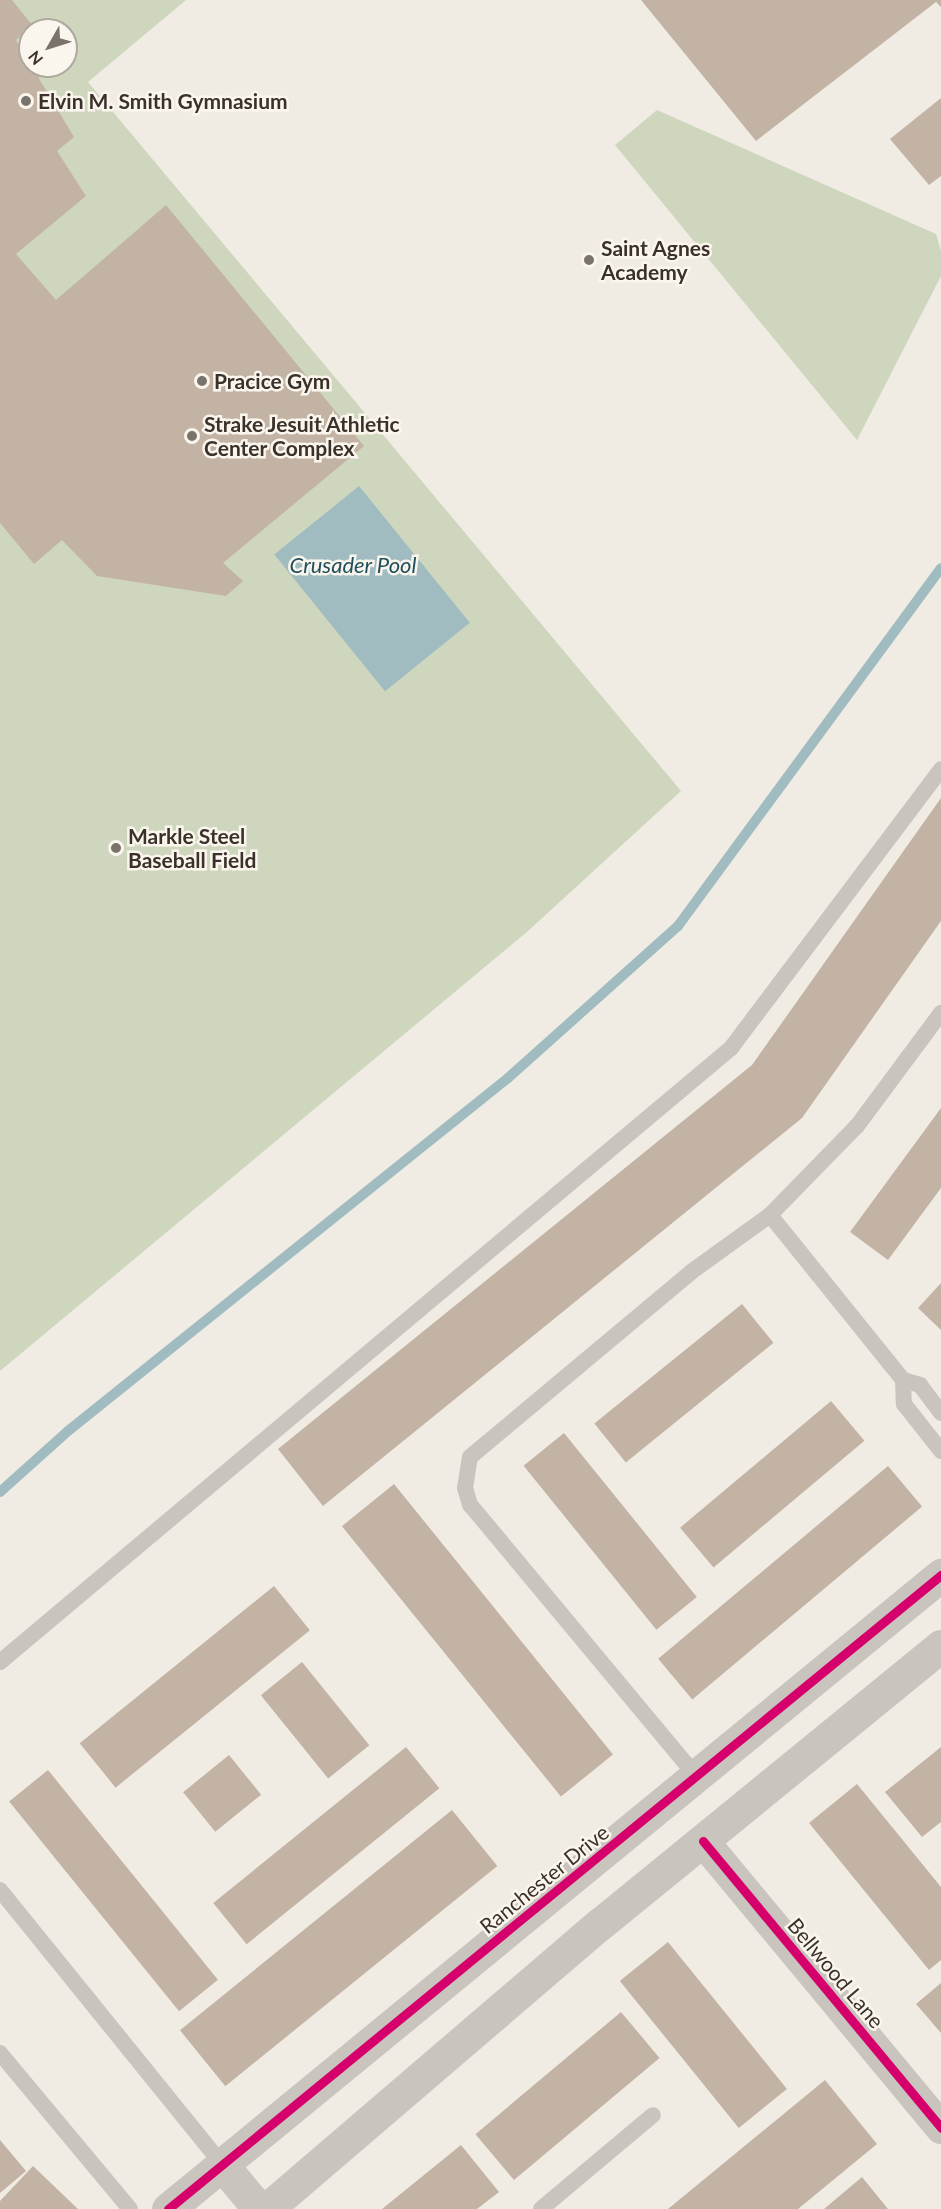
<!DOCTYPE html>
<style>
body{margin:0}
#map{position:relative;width:941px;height:2209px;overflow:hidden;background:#f0ece4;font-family:Lato,sans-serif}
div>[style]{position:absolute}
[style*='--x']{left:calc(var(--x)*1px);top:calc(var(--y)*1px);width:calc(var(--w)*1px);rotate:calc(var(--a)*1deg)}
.green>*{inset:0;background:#ced6be}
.water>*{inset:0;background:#a0bcc1;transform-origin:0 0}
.stream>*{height:10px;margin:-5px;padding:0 5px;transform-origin:5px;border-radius:5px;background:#a0bcc1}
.building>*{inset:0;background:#c3b3a5;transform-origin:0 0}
.service>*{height:16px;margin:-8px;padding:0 8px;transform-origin:8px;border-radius:8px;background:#c9c4bd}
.minor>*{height:32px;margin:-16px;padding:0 16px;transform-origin:16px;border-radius:16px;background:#c9c4bd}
.tertiary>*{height:33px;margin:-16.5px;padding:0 16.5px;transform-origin:16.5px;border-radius:16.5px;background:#c9c4bd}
.cycleway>*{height:9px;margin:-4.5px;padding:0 4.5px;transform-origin:4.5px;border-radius:4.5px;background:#d6006c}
.dots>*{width:16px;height:16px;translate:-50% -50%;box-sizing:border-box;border:3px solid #fbf6ed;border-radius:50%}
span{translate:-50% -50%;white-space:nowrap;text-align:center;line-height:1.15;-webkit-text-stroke:5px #fbf6ed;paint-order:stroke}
.poi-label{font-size:21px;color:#3a322a;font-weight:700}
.left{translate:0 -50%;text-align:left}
.street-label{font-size:21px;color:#3a322a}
.water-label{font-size:22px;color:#1e505e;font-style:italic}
.north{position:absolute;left:18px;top:18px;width:60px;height:60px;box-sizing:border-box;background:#fbf6ed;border:2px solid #aea89f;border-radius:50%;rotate:231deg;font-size:16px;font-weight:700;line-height:24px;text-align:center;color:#3a322a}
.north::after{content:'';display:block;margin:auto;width:21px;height:27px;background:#7a736b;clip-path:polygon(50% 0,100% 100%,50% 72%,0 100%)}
</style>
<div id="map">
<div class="green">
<i style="clip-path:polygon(evenodd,0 0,186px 0,88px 82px,681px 791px,528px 931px,0 1371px,0 0,30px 30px,66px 30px,66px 66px,30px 66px,30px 30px)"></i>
<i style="clip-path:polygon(657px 110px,936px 234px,941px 251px,941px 276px,857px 440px,615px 145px)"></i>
</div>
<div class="water">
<i style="left:359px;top:486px;width:176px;height:109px;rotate:51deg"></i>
</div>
<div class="stream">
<i style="--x:0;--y:1492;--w:91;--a:-41.9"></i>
<i style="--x:68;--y:1431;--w:564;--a:-38.74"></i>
<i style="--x:508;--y:1078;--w:228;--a:-41.8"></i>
<i style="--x:678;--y:926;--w:444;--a:-53.7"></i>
</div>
<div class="building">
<i style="clip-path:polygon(0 0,12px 0,33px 26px,16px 40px,74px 137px,57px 151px,86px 196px,16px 254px,56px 300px,166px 205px,364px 446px,223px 563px,243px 581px,226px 596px,97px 576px,62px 540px,34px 564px,0 523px)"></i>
<i style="clip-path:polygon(641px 0,941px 0,941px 7px,936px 2px,756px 141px)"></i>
<i style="clip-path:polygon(941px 98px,941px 176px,929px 185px,890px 139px)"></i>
<i style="clip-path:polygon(941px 798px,941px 921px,802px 1118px,323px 1506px,278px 1449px,752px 1065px)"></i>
<i style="clip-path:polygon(941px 1108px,941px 1188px,888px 1260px,850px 1232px)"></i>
<i style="clip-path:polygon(941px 1283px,941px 1330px,918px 1308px)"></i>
<i style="left:742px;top:1304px;width:50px;height:190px;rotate:51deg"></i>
<i style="left:831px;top:1401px;width:52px;height:197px;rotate:50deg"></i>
<i style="left:564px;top:1433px;width:211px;height:52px;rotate:51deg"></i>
<i style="left:888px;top:1466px;width:53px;height:300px;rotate:50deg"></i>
<i style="left:394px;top:1484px;width:348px;height:67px;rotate:51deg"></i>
<i style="left:274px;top:1586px;width:57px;height:250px;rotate:51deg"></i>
<i style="left:302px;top:1662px;width:107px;height:53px;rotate:51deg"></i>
<i style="left:406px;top:1747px;width:53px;height:248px;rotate:51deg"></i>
<i style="clip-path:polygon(941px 1747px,941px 1822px,922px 1837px,885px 1792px)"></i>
<i style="left:229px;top:1755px;width:51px;height:59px;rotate:51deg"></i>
<i style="left:48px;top:1770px;width:270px;height:50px;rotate:51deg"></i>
<i style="clip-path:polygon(857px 1784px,941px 1887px,941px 1960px,929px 1970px,809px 1823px)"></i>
<i style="left:452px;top:1810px;width:72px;height:350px;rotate:51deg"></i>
<i style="left:668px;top:1942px;width:189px;height:62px;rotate:51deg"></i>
<i style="clip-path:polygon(941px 1983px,941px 2033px,916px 2004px)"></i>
<i style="left:621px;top:2012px;width:60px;height:190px;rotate:50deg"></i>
<i style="clip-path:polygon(825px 2080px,877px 2144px,798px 2209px,668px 2209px)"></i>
<i style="clip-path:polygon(0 2140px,26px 2171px,0 2193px)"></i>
<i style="clip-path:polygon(461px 2145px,499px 2192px,477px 2209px,382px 2209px)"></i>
<i style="clip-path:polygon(33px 2166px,78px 2209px,0 2209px,0 2201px)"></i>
<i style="clip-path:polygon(862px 2177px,888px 2209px,824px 2209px)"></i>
</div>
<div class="service">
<i style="--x:770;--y:1215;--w:124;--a:-45.7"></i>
<i style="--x:857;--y:1126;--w:141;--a:-53.4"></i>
<i style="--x:903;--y:1380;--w:24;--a:88"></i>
<i style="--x:904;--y:1404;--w:60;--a:51.8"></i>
<i style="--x:0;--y:1662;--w:955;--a:-40.03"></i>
<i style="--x:731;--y:1048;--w:349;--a:-53"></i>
<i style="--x:697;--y:1777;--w:354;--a:-129.8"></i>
<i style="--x:470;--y:1505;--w:18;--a:-106"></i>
<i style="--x:465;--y:1488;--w:31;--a:-81"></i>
<i style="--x:470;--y:1457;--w:288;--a:-39.9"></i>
<i style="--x:691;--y:1272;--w:97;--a:-35.8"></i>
<i style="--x:770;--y:1215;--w:212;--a:51.1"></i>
<i style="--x:903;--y:1380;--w:18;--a:16"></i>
<i style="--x:920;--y:1385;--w:35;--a:53"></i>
<i style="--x:0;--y:1890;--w:356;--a:51"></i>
<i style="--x:0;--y:2053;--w:203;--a:50.2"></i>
<i style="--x:541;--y:2209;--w:146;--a:-40"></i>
</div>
<div class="minor">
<i style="--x:703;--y:1841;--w:373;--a:50.3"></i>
</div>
<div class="tertiary">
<i style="--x:224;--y:2167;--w:55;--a:50.2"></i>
<i style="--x:168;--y:2209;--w:1000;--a:-39.36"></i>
<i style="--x:267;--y:2209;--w:438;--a:-40.6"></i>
<i style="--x:600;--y:1924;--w:440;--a:-39.2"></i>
</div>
<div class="cycleway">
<i style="--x:703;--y:1841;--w:373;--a:50.3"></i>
<i style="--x:168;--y:2209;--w:1000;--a:-39.36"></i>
</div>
<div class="dots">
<i style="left:26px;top:101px;background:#7a736b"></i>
<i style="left:589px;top:260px;background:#7a736b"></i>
<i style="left:202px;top:381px;background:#7a736b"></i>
<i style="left:192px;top:436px;background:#7a736b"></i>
<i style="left:116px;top:848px;background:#7a736b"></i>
</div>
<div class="poi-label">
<span class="left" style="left:38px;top:101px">Elvin M. Smith Gymnasium</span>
<span class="left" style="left:601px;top:260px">Saint Agnes<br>Academy</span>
<span class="left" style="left:214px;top:381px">Pracice Gym</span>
<span class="left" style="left:204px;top:436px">Strake Jesuit Athletic<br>Center Complex</span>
<span class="left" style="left:128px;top:848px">Markle Steel<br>Baseball Field</span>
</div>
<div class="street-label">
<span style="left:544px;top:1879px;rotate:-39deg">Ranchester Drive</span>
<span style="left:836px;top:1973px;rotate:50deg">Bellwood Lane</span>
</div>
<div class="water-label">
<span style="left:353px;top:565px">Crusader Pool</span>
</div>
<div class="north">N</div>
</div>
